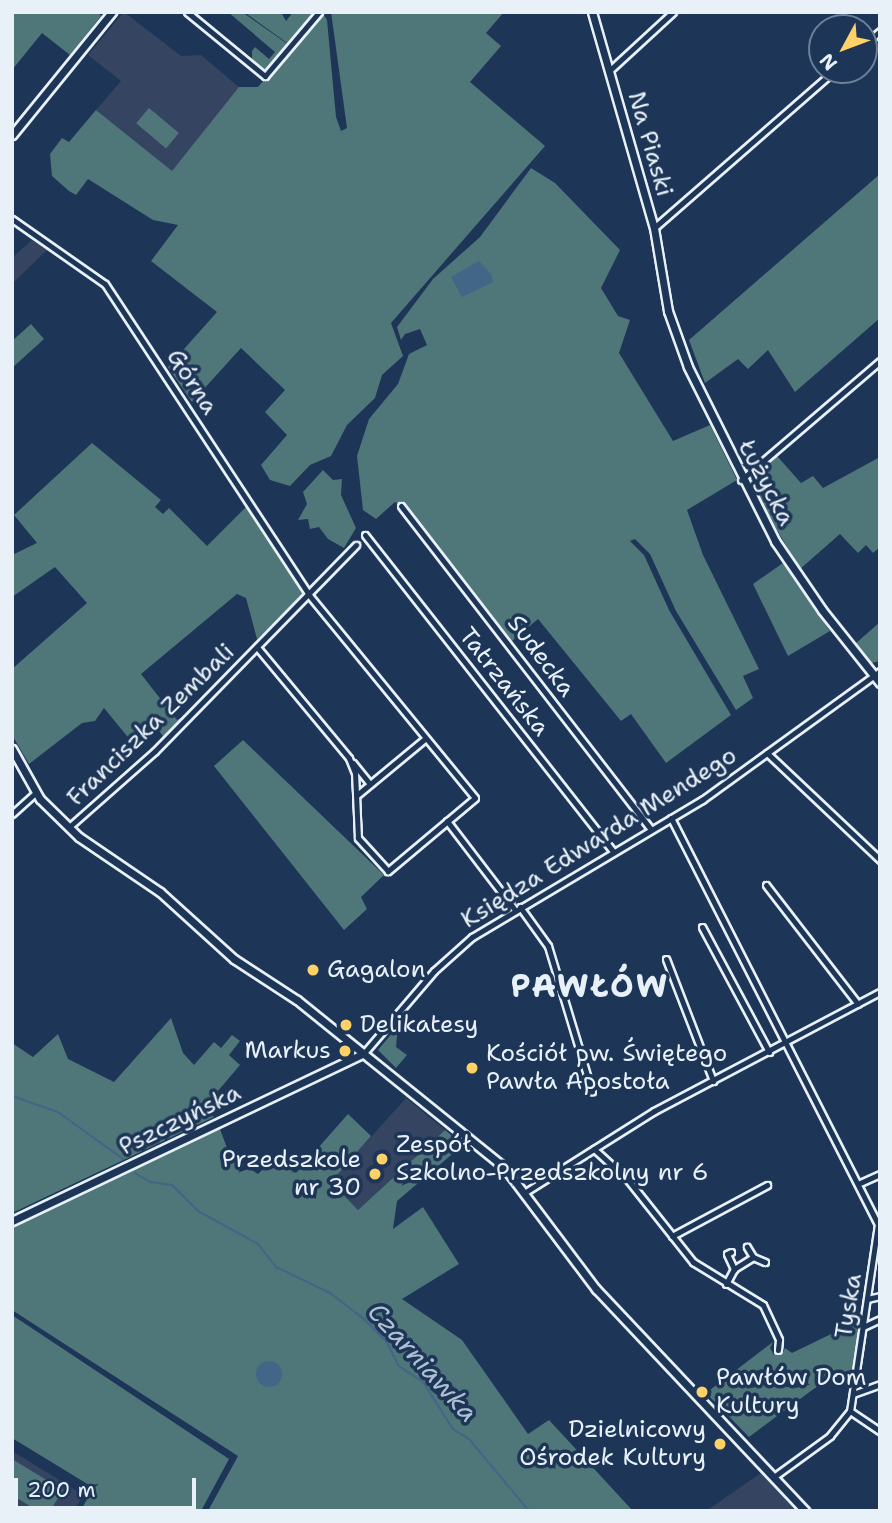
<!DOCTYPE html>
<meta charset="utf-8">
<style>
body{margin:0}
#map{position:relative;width:892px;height:1523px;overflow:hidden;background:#1d3557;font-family:"Shantell Sans",sans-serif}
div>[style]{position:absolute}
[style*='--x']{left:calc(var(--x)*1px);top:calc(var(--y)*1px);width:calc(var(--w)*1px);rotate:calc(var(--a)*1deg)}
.built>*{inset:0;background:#354461}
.green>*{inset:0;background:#4f7679;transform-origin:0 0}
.water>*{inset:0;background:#416688}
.round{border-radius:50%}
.stream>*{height:2px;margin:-1px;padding:0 1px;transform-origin:1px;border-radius:1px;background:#416688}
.roads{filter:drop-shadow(2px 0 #e8f1f8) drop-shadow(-2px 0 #e8f1f8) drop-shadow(0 2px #e8f1f8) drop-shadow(0 -2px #e8f1f8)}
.minor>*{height:5px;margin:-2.5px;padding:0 2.5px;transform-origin:2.5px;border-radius:2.5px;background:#1d3557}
.tertiary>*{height:7px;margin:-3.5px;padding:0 3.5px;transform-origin:3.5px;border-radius:3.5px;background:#1d3557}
.dots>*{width:19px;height:19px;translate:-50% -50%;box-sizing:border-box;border:4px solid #1d3557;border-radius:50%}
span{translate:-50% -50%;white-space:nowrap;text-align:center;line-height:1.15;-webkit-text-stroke:7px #1d3557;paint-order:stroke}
.street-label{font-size:24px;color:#e8f1f8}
.poi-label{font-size:24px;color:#e8f1f8}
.left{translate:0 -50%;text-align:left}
.right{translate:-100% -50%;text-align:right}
.water-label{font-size:26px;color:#aec0d1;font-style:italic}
.district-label{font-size:32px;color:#e8f1f8;font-weight:700;letter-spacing:2px}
.frame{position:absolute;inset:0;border:14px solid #e8f1f8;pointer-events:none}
.north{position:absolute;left:808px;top:14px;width:70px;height:70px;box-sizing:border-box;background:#1d3557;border:2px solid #6e8097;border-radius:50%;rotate:229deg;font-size:19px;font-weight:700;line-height:28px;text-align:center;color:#e8f1f8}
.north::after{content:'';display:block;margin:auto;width:24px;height:32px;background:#ffd166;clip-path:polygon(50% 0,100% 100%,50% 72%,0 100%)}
.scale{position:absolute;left:14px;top:1478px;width:182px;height:32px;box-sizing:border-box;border:4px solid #e8f1f8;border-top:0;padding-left:9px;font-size:21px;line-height:24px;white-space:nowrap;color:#e8f1f8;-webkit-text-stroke:5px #1d3557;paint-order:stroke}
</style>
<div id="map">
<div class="built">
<i style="clip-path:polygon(124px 12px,181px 56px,201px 55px,240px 88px,172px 172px,96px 110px,121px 81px,88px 55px)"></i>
<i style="clip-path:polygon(32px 240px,47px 250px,12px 284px,12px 258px)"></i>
<i style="clip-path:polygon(406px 1098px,445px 1130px,358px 1210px,330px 1182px)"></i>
<i style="clip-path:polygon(12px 1451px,79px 1492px,81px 1499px,74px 1511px,12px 1511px)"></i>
<i style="clip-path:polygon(761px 1473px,796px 1511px,706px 1511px)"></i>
</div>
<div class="green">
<i style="clip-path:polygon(12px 12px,98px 12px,101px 16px,70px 55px,42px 33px,12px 70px)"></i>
<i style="clip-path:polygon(228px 12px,242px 12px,289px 45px,265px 70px,252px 59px,252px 51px,255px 47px,269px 59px,275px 52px)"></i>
<i style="clip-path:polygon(244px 12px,281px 12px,286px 21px,293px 12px,317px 12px,290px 45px)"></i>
<i style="clip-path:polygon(322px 12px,327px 20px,336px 117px,341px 131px,347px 128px,331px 12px,504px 12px,486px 33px,501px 46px,470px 82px,545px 146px,391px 323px,403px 356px,382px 375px,375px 398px,347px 425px,331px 456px,310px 465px,290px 486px,270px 480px,261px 465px,287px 435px,265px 412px,285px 390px,241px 348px,192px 402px,168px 367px,217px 312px,151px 261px,178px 225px,153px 220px,88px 179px,76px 195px,69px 191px,52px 176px,50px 154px,62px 138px,69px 142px,96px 110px,172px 171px,239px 87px,258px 87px)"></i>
<i style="left:149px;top:108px;width:39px;height:20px;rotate:40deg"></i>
<i style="clip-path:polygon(531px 168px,555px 183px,620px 250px,601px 288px,618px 316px,630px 320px,619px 353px,673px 441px,710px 425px,737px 480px,687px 510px,703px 555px,759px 669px,743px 676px,753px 698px,736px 710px,676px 611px,650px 554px,635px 539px,630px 541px,644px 555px,669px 610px,731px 715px,666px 763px,631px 714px,621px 721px,538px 619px,512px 641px,405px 507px,395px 502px,376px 519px,363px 510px,357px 456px,369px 419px,398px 384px,409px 354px,427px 345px,420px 329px,405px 334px,401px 340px,397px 327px,433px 279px,480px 237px)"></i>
<i style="clip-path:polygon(880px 174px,880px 318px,795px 392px,768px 350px,748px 369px,738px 359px,705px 383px,689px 340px)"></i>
<i style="clip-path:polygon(31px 324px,44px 339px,12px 368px,12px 341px)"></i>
<i style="clip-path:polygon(92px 443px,161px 500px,155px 507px,163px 514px,169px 508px,207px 546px,247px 506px,303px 590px,302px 597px,257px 639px,246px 598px,237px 594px,141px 674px,177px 720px,186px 715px,145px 756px,163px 736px,153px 723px,131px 741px,104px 708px,95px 721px,82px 723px,29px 764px,12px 735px,12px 669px,87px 603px,55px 567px,12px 597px,12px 555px,37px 543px,14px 515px)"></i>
<i style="clip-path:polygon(777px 456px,801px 483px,813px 476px,823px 488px,880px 457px,880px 547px,873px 553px,866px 545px,858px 553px,840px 534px,800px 569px,748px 481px)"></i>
<i style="clip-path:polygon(323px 470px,333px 480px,342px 479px,341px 495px,356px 528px,344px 548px,328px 539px,319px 527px,310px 529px,308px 519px,298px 520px,307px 504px,303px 492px)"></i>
<i style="clip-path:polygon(783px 563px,830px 631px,788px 656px,753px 584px)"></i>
<i style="clip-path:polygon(880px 622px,880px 661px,872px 663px,855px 644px)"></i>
<i style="clip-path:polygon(243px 740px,384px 875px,361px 897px,367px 909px,344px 930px,214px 766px)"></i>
<i style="clip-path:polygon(171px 1018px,183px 1053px,194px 1065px,214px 1042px,221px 1048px,232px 1035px,240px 1041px,229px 1055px,240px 1065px,206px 1105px,214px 1117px,12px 1213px,12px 1043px,33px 1057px,58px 1034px,68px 1059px,114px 1082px)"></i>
<i style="clip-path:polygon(398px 1026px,396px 1047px,407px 1055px,396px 1068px,378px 1050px)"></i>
<i style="clip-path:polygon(348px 1114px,371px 1136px,331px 1182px,358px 1210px,445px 1130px,463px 1145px,397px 1201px,393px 1229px,423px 1207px,459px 1264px,402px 1299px,462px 1340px,528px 1434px,549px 1420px,633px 1511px,208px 1511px,238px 1456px,12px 1310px,12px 1227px,220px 1129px,230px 1156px,258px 1174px,274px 1159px,296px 1173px)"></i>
<i style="clip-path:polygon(12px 1315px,229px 1459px,201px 1511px,80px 1511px,94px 1488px,12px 1438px)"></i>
<i style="clip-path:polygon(860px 1320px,852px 1372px,815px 1388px,749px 1437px,706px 1393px,773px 1342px,770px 1348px,774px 1355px,782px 1355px,785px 1348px,792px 1353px)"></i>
<i style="clip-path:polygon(12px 1459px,63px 1490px,50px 1511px,38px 1511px,12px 1495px)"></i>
</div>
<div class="water">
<i style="clip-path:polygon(479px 261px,491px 274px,493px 282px,462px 297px,451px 277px)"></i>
<i class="round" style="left:256px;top:1361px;width:26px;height:26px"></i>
</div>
<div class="stream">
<i style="--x:12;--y:1096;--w:49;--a:19.2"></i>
<i style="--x:58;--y:1112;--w:80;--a:35.9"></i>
<i style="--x:135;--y:1173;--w:17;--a:31"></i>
<i style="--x:150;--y:1182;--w:22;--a:8"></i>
<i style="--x:172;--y:1185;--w:37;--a:45"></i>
<i style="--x:198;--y:1211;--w:68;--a:28.8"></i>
<i style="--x:258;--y:1244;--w:29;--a:52"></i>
<i style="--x:276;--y:1267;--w:60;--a:25.7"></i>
<i style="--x:330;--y:1293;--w:43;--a:37.4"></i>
<i style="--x:364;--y:1319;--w:31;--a:45"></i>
<i style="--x:386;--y:1341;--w:28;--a:63"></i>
<i style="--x:399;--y:1366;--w:29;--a:34"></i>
<i style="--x:423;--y:1382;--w:56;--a:57.4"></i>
<i style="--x:453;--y:1429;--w:19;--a:32"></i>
<i style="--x:469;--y:1439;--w:94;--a:50.2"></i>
</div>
<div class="roads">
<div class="minor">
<i style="--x:187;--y:12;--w:101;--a:39.4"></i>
<i style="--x:265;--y:76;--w:84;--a:-49.8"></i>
<i style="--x:864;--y:45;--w:21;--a:-41"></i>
<i style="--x:609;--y:71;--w:87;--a:-42.7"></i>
<i style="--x:12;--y:219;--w:113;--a:35"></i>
<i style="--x:105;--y:284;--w:372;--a:56.7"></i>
<i style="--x:309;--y:595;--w:262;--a:50.7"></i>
<i style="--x:475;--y:798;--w:114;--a:140"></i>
<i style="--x:388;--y:871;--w:45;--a:-132.3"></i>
<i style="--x:358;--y:838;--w:65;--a:-92.6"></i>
<i style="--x:355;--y:773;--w:16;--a:-112"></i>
<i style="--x:349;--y:758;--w:144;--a:-129.7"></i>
<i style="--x:654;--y:228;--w:240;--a:-41.1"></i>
<i style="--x:741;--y:480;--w:183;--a:-40.6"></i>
<i style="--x:401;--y:506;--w:409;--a:52.3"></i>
<i style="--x:365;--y:535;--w:403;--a:51.9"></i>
<i style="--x:767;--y:753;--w:156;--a:43.4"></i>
<i style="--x:353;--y:763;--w:27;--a:51"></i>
<i style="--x:357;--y:795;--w:89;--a:-39.6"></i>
<i style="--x:12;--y:814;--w:31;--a:-42"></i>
<i style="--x:671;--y:818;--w:456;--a:63"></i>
<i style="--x:878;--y:1224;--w:189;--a:98.5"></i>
<i style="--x:850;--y:1411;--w:32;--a:129"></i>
<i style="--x:830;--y:1436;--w:68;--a:144"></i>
<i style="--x:447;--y:821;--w:112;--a:52.6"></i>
<i style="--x:69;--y:827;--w:115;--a:-41.5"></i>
<i style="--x:155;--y:751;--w:288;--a:-45.7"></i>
<i style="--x:766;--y:885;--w:150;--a:52.3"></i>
<i style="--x:520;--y:907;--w:48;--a:54.3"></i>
<i style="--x:548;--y:946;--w:152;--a:73.2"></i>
<i style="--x:702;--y:927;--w:142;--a:61.8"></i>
<i style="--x:666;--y:959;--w:131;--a:68.9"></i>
<i style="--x:364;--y:1053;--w:108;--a:-49.5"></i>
<i style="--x:434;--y:971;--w:51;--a:-41.8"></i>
<i style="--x:472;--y:937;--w:268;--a:-30.8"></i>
<i style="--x:702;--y:800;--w:220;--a:-35.9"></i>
<i style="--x:594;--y:1149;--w:46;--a:42.4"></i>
<i style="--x:628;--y:1180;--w:105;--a:51.6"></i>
<i style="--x:693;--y:1262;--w:82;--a:31.6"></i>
<i style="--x:763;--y:1305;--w:38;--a:65"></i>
<i style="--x:779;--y:1340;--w:10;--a:96"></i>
<i style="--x:860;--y:1183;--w:22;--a:-24"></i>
<i style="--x:524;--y:1193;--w:154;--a:-32.2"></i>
<i style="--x:654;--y:1111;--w:255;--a:-27.8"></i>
<i style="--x:672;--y:1236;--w:108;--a:-28.2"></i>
<i style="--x:731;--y:1252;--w:4;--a:153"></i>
<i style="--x:727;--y:1254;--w:17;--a:65"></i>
<i style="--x:753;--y:1257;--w:13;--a:23"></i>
<i style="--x:726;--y:1284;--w:17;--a:-62"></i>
<i style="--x:734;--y:1269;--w:22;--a:-32"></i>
<i style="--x:753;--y:1257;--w:12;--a:-121"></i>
<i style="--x:867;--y:1299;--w:13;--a:-13"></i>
<i style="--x:863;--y:1327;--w:19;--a:-25"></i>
<i style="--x:853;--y:1394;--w:29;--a:-20"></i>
<i style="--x:850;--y:1411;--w:36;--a:34"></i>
</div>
<div class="tertiary">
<i style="--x:592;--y:12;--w:225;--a:74"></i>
<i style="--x:654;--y:228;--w:84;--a:80.4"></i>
<i style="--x:668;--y:311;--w:59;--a:70.3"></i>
<i style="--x:688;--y:367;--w:195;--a:63.4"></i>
<i style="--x:775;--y:541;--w:83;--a:55.7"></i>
<i style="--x:822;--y:610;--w:93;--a:51.5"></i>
<i style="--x:12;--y:135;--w:159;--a:-50.9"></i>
<i style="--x:12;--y:749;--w:57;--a:60.8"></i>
<i style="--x:40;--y:799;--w:54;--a:44.3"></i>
<i style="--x:79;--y:837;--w:98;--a:34.2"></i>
<i style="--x:160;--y:892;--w:100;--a:42.2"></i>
<i style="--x:234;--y:959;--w:75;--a:33.1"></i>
<i style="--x:297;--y:1000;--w:266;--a:38.9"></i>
<i style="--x:504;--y:1167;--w:153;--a:53"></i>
<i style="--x:596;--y:1289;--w:305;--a:46.7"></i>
<i style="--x:12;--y:1221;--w:390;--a:-25.5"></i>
</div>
</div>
<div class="dots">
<i style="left:313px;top:970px;background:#ffd166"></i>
<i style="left:346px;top:1025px;background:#ffd166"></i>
<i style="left:345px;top:1051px;background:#ffd166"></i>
<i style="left:472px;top:1068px;background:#ffd166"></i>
<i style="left:382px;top:1159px;background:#ffd166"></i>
<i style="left:375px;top:1174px;background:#ffd166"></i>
<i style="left:702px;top:1392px;background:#ffd166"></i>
<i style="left:720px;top:1444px;background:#ffd166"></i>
</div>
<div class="street-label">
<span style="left:650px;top:144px;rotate:74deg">Na Piaski</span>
<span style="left:192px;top:382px;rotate:57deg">Górna</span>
<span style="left:766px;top:483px;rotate:62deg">Łużycka</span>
<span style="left:541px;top:656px;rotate:53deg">Sudecka</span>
<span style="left:504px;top:682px;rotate:52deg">Tatrzańska</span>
<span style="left:151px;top:725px;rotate:-44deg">Franciszka Zembali</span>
<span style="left:599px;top:838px;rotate:-32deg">Księdza Edwarda Mendego</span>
<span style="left:180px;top:1120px;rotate:-26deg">Pszczyńska</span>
<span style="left:849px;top:1306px;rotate:-81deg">Tyska</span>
</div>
<div class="poi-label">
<span class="left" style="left:327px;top:970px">Gagalon</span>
<span class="left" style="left:360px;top:1025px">Delikatesy</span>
<span class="right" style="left:331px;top:1051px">Markus</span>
<span class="left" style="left:486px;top:1068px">Kościół pw. Świętego<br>Pawła Apostoła</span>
<span class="left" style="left:396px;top:1159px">Zespół<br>Szkolno-Przedszkolny nr 6</span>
<span class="right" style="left:361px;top:1174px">Przedszkole<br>nr 30</span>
<span class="left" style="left:716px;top:1392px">Pawłów Dom<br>Kultury</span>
<span class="right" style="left:706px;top:1444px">Dzielnicowy<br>Ośrodek Kultury</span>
</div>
<div class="water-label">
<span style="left:423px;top:1362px;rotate:48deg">Czarniawka</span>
</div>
<div class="district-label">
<span style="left:590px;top:986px">PAWŁÓW</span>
</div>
<div class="frame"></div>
<div class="north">N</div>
<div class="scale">200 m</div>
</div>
